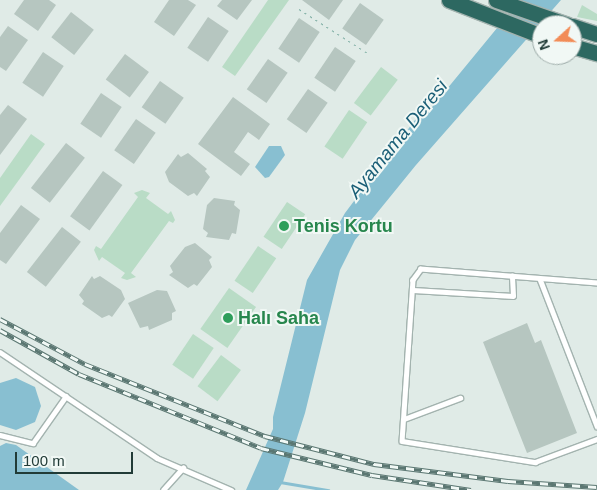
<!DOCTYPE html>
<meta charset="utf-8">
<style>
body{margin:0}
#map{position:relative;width:597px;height:490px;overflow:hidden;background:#e0ebe7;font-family:Arial,sans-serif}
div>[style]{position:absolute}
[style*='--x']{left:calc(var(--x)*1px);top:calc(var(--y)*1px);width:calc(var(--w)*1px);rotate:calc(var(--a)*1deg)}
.green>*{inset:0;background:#b9dcc6;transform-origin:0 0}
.water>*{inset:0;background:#88bfd1}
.stream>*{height:2.5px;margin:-1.25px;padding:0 1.25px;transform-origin:1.25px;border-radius:1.25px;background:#88bfd1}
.building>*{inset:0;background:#b6c6c0;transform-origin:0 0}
.path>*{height:1px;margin-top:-0.5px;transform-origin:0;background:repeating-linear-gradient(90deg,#80afa5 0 2.5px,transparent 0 6.5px)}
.roads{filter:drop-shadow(1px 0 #a3b3af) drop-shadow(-1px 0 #a3b3af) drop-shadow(0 1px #a3b3af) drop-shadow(0 -1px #a3b3af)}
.lane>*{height:4.5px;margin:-2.25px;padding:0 2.25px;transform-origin:2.25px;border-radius:2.25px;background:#fff}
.highway>*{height:15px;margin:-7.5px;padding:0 7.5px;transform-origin:7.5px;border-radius:7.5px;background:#2d6861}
.rail>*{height:4.5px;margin-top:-2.25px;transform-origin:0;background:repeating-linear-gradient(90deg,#f1f8f5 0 8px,#5b7772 0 16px);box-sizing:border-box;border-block:1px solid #5b7772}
.dots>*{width:14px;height:14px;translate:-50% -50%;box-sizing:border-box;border:2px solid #f1f8f5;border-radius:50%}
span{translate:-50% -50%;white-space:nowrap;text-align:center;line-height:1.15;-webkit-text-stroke:4px #f1f8f5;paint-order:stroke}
.leisure-label{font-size:18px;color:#27864d;font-weight:700}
.left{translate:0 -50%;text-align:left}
.water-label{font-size:19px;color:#1b5f77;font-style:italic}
.north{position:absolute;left:532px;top:15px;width:50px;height:50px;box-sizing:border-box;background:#f1f8f5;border:1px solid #9eaca9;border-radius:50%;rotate:250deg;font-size:14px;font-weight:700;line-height:20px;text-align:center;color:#213b37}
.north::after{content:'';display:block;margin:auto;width:18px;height:22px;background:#f28c57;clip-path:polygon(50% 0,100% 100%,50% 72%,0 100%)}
.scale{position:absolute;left:15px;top:452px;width:118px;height:22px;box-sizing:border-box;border:2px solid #213b37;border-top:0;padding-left:6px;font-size:15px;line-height:18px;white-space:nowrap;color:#213b37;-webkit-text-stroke:4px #f1f8f5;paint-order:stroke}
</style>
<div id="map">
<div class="green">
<i style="clip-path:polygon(268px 0,289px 0,235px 76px,222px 67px)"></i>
<i style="clip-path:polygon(582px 5px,597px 14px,597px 21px,577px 17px)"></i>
<i style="left:381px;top:67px;width:21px;height:45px;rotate:37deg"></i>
<i style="left:349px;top:110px;width:22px;height:44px;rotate:34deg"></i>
<i style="clip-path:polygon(31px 134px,45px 144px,0 206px,0 178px)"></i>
<i style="clip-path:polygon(142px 190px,150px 193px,146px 198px,168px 214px,171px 211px,175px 220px,173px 223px,169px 221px,131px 273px,136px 277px,127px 280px,121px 278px,125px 273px,102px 257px,99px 261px,94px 250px,96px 246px,101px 249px,138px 197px,134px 193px)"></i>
<i style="left:287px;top:202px;width:22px;height:42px;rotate:34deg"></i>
<i style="left:258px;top:246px;width:22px;height:42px;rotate:34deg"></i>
<i style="left:229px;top:288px;width:33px;height:50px;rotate:35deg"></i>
<i style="left:193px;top:334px;width:25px;height:37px;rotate:34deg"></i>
<i style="left:221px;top:355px;width:25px;height:39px;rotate:37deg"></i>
</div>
<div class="water">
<i style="clip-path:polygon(520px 0,561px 0,416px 165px,355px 240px,340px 270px,305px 413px,283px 482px,278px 490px,246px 490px,273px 429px,273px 417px,307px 280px,345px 213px,415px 120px,428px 112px)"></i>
<i style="clip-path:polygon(269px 146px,281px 146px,285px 155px,269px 177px,265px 178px,255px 167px)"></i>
<i style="clip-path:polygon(16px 378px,35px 387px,41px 406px,35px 422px,16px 430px,0 425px,0 383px)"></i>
<i style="clip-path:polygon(6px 443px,16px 445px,79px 490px,0 490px,0 446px)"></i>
</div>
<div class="stream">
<i style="--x:280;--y:482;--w:49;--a:9.5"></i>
</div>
<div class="building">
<i style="clip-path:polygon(24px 0,49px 0,56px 5px,38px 31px,14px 14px)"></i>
<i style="clip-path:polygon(169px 0,188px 0,196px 5px,174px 36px,154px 22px)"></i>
<i style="clip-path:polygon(222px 0,252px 0,237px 20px,217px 6px)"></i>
<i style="clip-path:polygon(302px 0,343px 0,329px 20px)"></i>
<i style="left:360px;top:3px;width:29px;height:31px;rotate:35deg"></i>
<i style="left:71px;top:12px;width:29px;height:32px;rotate:38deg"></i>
<i style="left:208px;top:17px;width:25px;height:37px;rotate:34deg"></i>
<i style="left:299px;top:18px;width:25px;height:37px;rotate:34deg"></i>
<i style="clip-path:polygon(8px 26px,28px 40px,6px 71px,0 67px,0 37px)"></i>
<i style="left:335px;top:47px;width:25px;height:37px;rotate:34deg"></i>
<i style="left:43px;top:52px;width:25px;height:37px;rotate:34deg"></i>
<i style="left:125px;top:54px;width:30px;height:32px;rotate:37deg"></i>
<i style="left:268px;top:59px;width:24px;height:37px;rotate:35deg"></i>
<i style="left:160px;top:81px;width:29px;height:32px;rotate:35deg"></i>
<i style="left:308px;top:89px;width:24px;height:37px;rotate:35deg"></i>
<i style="left:101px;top:93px;width:25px;height:37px;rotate:34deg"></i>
<i style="clip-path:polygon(233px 97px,270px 124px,259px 140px,248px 132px,234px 152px,250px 164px,241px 176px,198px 144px)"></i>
<i style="clip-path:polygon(8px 105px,27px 119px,0 155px,0 115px)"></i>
<i style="left:136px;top:119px;width:24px;height:38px;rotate:35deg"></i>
<i style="left:66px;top:143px;width:24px;height:57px;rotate:38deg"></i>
<i style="clip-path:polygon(188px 153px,207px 169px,205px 171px,210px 177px,197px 196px,194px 193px,188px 196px,169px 182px,165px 172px,178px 154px,181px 157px)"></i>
<i style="left:103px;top:171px;width:24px;height:56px;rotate:36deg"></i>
<i style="clip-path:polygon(214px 198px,235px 201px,234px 205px,240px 210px,236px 234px,232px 233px,229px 240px,206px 237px,208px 233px,203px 229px,207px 205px)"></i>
<i style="clip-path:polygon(21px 205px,40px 219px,6px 264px,0 260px,0 233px)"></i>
<i style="left:62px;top:227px;width:24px;height:57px;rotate:38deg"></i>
<i style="clip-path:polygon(195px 243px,212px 257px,209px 260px,212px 267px,197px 286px,194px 284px,188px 288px,169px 275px,173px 272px,170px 266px,185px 247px)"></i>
<i style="clip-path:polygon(92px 276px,94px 279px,100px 276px,121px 290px,125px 299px,112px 317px,109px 315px,102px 318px,82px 304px,84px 301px,79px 295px)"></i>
<i style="clip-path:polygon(157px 290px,167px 291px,176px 311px,172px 313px,172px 320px,149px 330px,148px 326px,140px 328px,128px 303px)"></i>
<i style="clip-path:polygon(527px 323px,535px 343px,541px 340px,577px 433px,527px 453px,483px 342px)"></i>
</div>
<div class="path">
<i style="--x:299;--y:9;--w:83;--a:32.7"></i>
</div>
<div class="roads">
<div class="lane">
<i style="--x:540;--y:279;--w:158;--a:68.8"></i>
<i style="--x:597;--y:283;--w:177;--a:-175.5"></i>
<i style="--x:421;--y:269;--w:14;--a:126"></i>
<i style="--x:413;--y:280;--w:161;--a:93.9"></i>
<i style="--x:402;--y:441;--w:135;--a:9"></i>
<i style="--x:535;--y:462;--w:66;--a:-20.4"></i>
<i style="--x:413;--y:290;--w:100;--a:3.4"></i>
<i style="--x:513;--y:296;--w:20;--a:-93"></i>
<i style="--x:0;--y:352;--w:189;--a:34"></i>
<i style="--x:157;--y:458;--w:81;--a:23.4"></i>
<i style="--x:404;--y:419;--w:60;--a:-20.6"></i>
<i style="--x:0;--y:435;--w:34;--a:14"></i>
<i style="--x:33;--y:443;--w:57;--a:-54.9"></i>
<i style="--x:163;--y:490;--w:30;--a:-48"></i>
</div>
<div class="highway">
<i style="--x:449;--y:0;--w:100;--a:21.2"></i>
<i style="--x:496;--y:0;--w:76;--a:19.1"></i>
<i style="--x:572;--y:26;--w:26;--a:18"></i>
<i style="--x:572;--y:46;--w:26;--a:16"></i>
</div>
</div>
<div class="rail">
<i style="--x:0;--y:319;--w:96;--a:27.9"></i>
<i style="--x:85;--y:364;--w:194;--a:21.8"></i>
<i style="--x:265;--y:436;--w:113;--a:14.4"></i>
<i style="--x:374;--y:464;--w:135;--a:7.2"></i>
<i style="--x:508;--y:481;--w:89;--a:3.9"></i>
<i style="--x:0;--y:330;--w:90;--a:29.1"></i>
<i style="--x:79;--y:374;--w:196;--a:22.1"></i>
<i style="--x:261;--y:448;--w:114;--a:13.7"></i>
<i style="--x:372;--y:475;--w:100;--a:8.6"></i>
</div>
<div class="dots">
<i style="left:284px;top:226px;background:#2e9e5b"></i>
<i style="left:228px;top:318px;background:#2e9e5b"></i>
</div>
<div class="leisure-label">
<span class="left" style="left:294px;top:226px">Tenis Kortu</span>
<span class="left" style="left:238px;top:318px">Halı Saha</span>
</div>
<div class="water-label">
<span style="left:398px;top:139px;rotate:-51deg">Ayamama Deresi</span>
</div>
<div class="north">N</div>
<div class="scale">100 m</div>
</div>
